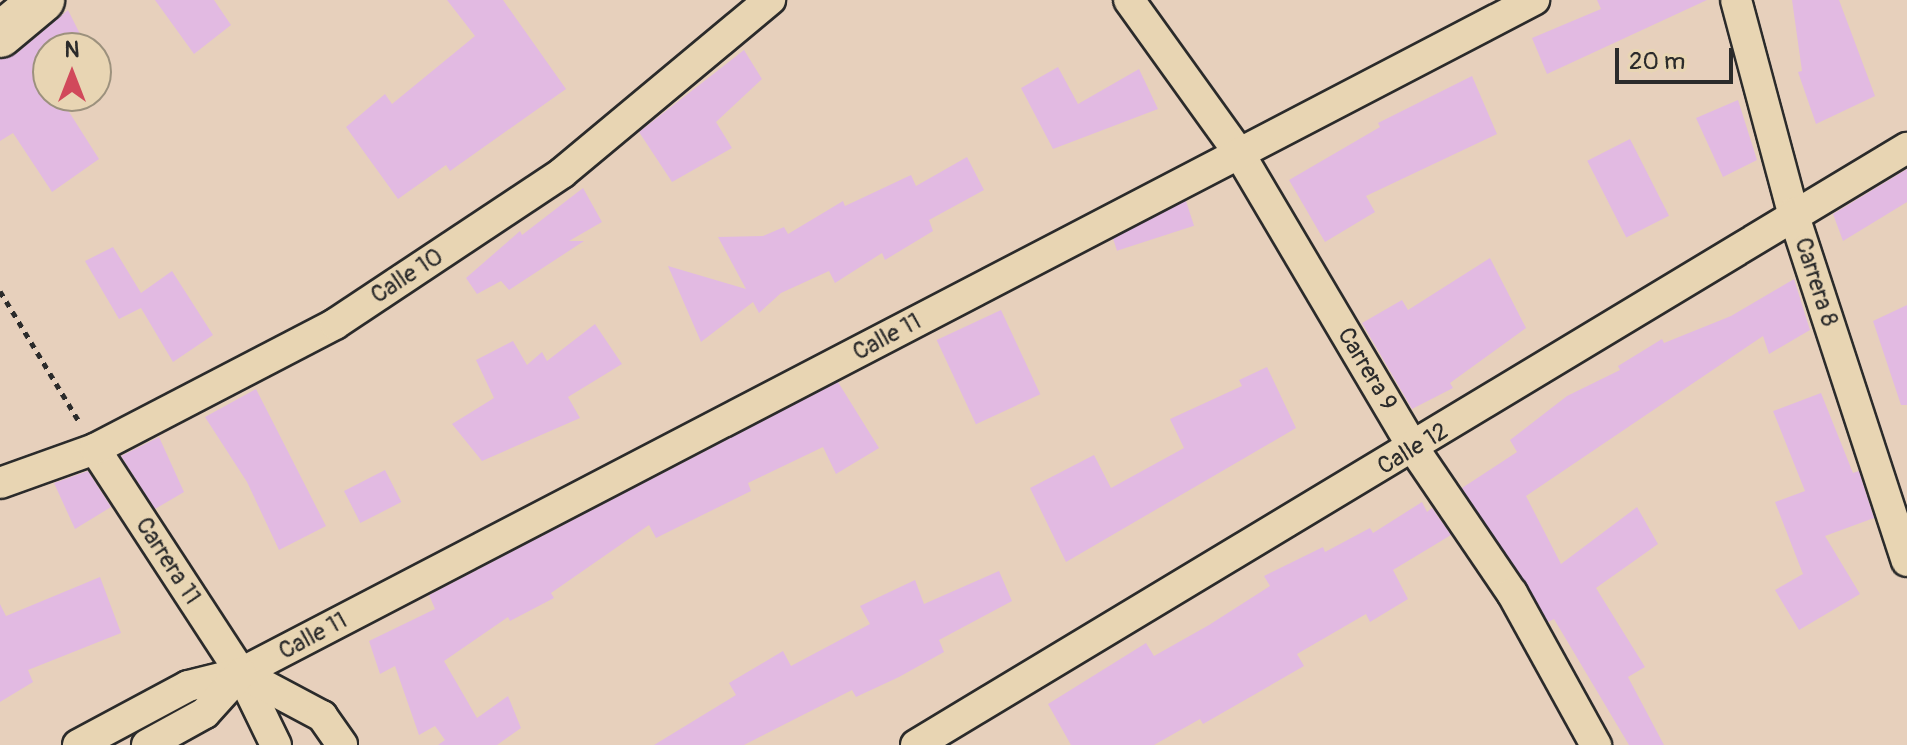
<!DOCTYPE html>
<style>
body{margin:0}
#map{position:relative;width:1907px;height:745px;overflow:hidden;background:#e7d0bc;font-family:Pangolin,sans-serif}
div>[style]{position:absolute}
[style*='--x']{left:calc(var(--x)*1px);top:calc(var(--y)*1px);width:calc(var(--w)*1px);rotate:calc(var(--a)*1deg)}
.building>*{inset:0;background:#e2bae2;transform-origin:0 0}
.path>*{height:5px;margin-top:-2.5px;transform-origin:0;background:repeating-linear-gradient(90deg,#2b2b2b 0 6px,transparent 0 12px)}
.roads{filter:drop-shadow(2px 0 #2b2b2b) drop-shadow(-2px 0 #2b2b2b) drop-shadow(0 2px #2b2b2b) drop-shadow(0 -2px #2b2b2b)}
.street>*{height:30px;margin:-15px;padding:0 15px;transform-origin:15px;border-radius:15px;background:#e8d5b3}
.secondary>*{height:44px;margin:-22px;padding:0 22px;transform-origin:22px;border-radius:22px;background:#e8d5b3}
span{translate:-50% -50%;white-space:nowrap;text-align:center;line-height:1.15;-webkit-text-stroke:7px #e8d5b3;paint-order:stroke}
.street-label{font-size:24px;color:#2b2b2b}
.north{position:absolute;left:32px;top:32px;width:80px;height:80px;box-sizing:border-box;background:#e8d5b3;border:2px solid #9c917d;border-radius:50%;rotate:0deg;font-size:22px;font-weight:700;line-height:32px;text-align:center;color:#2b2b2b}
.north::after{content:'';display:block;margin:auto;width:28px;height:36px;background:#d1495b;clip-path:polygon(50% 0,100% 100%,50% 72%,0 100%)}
.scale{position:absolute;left:1615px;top:48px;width:118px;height:36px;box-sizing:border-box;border:4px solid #2b2b2b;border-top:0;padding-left:10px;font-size:24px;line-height:28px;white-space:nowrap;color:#2b2b2b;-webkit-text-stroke:6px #e8d5b3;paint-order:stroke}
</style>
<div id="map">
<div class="building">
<i style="clip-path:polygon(155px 0,214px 0,231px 25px,194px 54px)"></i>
<i style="clip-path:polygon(447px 0,503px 0,566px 89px,450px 171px,446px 165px,398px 199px,346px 127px,385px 94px,392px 104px,475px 36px)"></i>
<i style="clip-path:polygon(1597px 0,1707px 0,1547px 74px,1532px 38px,1601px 9px)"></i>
<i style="clip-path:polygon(1792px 0,1839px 0,1875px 96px,1816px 124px,1798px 72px,1802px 71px)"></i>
<i style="clip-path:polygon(68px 10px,87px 48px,48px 48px,48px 96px,74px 96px,64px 104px,99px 159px,52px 192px,13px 133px,0 141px,0 59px,16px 54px)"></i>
<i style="clip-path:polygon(744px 50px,762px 79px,716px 122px,732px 148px,672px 182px,639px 132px)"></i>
<i style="clip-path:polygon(1058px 67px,1078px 104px,1139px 69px,1158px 109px,1053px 149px,1021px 88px)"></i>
<i style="clip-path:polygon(1472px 76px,1497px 134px,1366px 196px,1375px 212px,1325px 242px,1289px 180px,1380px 127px,1378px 123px)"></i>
<i style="clip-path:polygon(1738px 100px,1757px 160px,1723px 177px,1696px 118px)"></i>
<i style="left:1630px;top:139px;width:86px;height:48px;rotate:63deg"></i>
<i style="clip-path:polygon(967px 157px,984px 190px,929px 220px,933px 231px,885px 260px,882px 253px,835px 283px,829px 271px,781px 293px,759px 313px,753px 302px,701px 342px,668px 266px,746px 289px,718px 237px,763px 236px,784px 227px,788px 234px,843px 201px,845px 206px,911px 175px,916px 186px)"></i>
<i style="clip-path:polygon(1907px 169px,1907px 202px,1843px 241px,1833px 214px)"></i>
<i style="clip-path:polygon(583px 188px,602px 222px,569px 241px,584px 241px,509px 290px,501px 281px,477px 294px,466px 278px,520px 231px,522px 235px)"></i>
<i style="left:1186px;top:201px;width:26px;height:81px;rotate:72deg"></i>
<i style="clip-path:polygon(113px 247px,141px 293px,172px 271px,213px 335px,173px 362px,141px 308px,119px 319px,85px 261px)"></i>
<i style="clip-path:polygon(1490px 258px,1526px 328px,1450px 383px,1453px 388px,1412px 409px,1362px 323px,1402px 300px,1408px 310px)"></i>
<i style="clip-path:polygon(1794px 279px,1810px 330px,1769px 354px,1763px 336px,1526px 496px,1561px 564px,1637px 507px,1658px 544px,1596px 588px,1645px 667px,1628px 677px,1664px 745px,1629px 745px,1554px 619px,1548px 622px,1462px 488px,1517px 452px,1510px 440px,1567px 396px,1620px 370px,1618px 366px,1662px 339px,1664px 343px,1731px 316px)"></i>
<i style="clip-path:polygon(1907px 305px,1907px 405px,1901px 405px,1873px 321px)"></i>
<i style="left:1001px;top:310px;width:93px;height:71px;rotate:65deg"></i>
<i style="clip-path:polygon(595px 324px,622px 364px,568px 397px,580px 418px,482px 461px,452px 424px,494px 398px,476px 360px,513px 341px,527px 365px,542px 352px,547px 361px)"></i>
<i style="clip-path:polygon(1267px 367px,1296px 428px,1066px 562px,1030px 488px,1094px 455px,1111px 488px,1184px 448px,1170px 419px,1242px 386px,1239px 380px)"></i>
<i style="clip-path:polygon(838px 382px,879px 448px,836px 474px,823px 447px,748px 483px,751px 491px,656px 538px,649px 525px,551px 593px,554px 598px,510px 621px,508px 617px,444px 661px,477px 718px,508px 696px,521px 728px,497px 745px,438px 745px,445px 740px,435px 726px,419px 735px,395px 666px,380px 674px,369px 641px,435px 609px,429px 595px)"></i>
<i style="clip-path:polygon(256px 389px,326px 526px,279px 550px,247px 482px,205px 417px)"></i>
<i style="clip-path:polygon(1821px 393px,1853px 473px,1859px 471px,1874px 518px,1825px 536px,1860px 594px,1799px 630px,1775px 590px,1803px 574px,1775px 502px,1805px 491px,1773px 411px)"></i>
<i style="clip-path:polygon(159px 437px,184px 492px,155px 509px,121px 456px)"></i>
<i style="left:385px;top:470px;width:36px;height:46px;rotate:63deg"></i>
<i style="clip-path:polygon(88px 471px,111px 507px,75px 529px,54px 483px)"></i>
<i style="clip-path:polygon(1422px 502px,1427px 512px,1432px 508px,1451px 535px,1393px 570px,1408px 599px,1370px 622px,1366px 614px,1297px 654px,1304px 666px,1203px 724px,1200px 719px,1154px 745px,1071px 745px,1048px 704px,1146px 643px,1154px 656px,1209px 625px,1270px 586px,1264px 576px,1323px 547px,1325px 552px,1370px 528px,1373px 533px)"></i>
<i style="clip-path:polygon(999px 571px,1012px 601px,939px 640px,944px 652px,899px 677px,856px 697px,852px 690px,744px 745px,654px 745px,736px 695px,729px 683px,783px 651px,791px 666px,870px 624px,860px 606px,915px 580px,924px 604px)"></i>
<i style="clip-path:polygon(100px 577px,121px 633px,28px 670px,33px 682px,0 702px,0 604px,6px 616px)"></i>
</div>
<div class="path">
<i style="--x:0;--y:291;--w:151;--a:58.8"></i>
</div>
<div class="roads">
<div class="street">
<i style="--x:1129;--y:0;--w:188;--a:54.3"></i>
<i style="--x:1239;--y:153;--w:344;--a:59.4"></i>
<i style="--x:1414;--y:449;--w:174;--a:55.8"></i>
<i style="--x:1512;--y:593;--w:174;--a:61.1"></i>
<i style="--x:1736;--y:0;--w:220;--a:75"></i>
<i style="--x:1793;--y:213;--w:366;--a:71.9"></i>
<i style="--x:95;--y:449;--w:267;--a:56.9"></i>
<i style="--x:241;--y:673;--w:80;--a:64.1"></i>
<i style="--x:0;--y:483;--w:101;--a:-19.7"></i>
<i style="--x:95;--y:449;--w:271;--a:-27.5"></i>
<i style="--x:335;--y:324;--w:273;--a:-33.6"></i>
<i style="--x:562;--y:173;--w:271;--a:-39.8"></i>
<i style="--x:241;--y:673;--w:92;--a:28"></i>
<i style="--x:322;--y:716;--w:35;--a:55"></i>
<i style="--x:78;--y:745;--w:125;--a:-28.2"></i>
<i style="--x:188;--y:686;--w:55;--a:-13.8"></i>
<i style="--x:241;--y:673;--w:1458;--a:-27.5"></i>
<i style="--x:147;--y:745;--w:66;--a:-28.9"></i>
<i style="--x:205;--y:713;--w:54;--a:-48"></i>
<i style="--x:916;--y:745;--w:1157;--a:-31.07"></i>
</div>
<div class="secondary">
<i style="--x:0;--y:35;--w:55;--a:-39.8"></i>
</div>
</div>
<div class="street-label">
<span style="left:407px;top:276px;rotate:-33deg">Calle 10</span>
<span style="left:1816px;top:282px;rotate:72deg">Carrera 8</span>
<span style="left:887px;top:337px;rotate:-28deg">Calle 11</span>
<span style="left:1367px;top:369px;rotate:59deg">Carrera 9</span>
<span style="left:1413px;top:449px;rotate:-31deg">Calle 12</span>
<span style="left:168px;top:561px;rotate:57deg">Carrera 11</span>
<span style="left:313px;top:636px;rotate:-28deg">Calle 11</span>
</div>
<div class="north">N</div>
<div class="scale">20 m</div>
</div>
